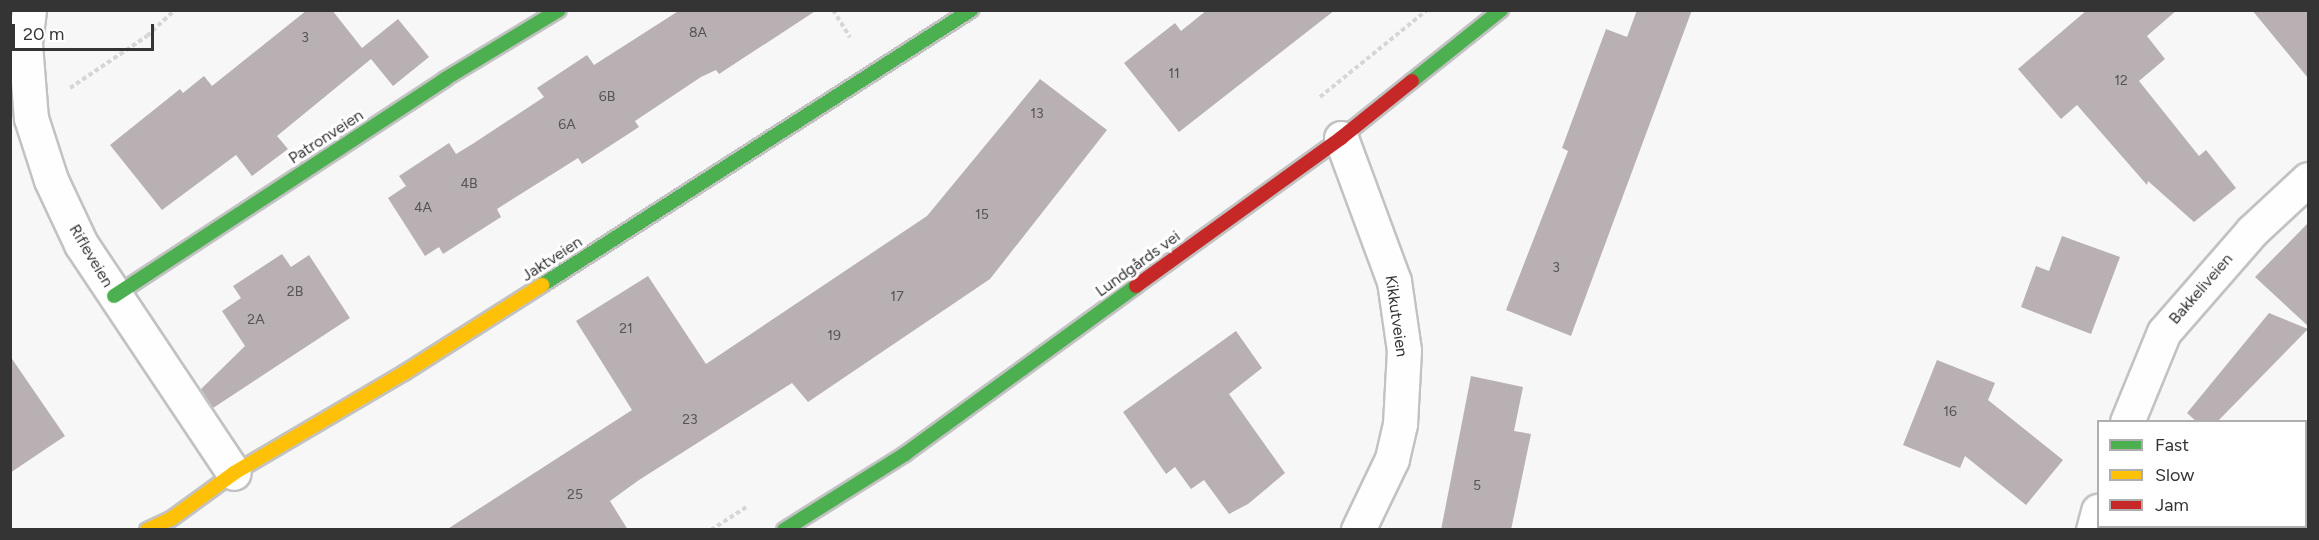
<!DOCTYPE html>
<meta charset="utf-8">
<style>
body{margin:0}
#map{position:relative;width:2319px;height:540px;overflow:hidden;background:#f8f7f7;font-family:Figtree,sans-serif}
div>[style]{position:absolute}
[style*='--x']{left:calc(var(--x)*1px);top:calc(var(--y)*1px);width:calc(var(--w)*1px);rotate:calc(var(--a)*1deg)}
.building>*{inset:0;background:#b8b0b2}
.path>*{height:4px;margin-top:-2px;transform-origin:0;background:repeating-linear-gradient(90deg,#d6d6d6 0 4.5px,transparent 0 7.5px)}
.roads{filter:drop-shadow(2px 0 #c3c2c2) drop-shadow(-2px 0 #c3c2c2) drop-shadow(0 2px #c3c2c2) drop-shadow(0 -2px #c3c2c2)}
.street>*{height:33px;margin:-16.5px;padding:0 16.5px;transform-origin:16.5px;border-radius:16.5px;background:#fefefe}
.fast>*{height:14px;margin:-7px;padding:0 7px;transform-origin:7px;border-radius:7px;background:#4caf50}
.slow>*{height:14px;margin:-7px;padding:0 7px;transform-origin:7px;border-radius:7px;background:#ffc107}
.jam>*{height:14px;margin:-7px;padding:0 7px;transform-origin:7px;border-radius:7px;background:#c62828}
span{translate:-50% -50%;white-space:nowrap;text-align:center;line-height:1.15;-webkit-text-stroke:6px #fff;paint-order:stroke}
.number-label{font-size:14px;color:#565354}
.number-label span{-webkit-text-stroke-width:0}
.street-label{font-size:16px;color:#353434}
.frame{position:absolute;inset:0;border:12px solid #353434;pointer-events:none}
.legend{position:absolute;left:2097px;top:420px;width:210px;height:108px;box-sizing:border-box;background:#fff;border:2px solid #aeaeae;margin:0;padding:8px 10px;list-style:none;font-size:18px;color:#353434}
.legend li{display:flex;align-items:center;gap:12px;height:30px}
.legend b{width:30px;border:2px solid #aeaeae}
.scale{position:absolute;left:12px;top:24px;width:142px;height:27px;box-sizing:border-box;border:3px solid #353434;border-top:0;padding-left:8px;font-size:18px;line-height:21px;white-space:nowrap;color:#353434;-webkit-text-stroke:4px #fff;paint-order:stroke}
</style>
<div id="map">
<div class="building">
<i style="clip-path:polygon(307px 10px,332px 10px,362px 48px,398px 19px,429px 57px,393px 86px,371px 59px,277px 136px,288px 149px,252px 176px,236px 155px,162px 210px,110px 145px,180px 89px,183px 93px,204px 76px,212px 86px)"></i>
<i style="clip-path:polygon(680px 10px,817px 10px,719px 74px,716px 70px,701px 77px,635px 121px,639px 127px,582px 164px,578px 158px,497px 209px,501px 217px,443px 254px,439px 247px,425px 256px,388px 198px,406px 186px,399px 176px,449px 143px,456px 154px,474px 143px,544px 97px,537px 88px,587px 55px,594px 65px)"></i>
<i style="clip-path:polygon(1207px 10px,1335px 10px,1179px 132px,1124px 63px,1175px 23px,1181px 31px)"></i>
<i style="clip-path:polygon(1637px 10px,1692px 10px,1571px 336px,1506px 310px,1568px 151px,1562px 148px,1606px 29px,1627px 37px)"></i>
<i style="clip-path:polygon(2087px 10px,2177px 10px,2147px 36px,2165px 59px,2139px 81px,2199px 156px,2206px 150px,2236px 188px,2194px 222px,2148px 181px,2147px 185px,2077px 105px,2061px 119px,2018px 69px)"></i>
<i style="clip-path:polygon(2252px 10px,2308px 10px,2308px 78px)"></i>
<i style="clip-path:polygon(1040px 79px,1107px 130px,990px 279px,808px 402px,792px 383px,639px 480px,610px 501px,628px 530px,446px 530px,632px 410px,576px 321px,648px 276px,706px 364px,927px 216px)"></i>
<i style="clip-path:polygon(2308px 223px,2308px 326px,2255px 277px)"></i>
<i style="clip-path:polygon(2062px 236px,2120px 257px,2091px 334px,2021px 307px,2036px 266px,2049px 271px)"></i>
<i style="clip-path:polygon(282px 254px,291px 267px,309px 255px,350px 318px,213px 408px,201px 389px,245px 346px,222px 311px,241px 298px,233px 286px)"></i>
<i style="clip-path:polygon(2269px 313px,2308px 329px,2217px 422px,2197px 422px,2187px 413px)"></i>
<i style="clip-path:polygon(1236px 331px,1262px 368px,1229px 394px,1285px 473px,1248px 504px,1229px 514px,1204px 480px,1191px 489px,1175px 467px,1166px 474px,1123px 412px)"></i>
<i style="clip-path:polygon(10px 356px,65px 436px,10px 473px)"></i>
<i style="clip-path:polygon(1937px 360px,1995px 383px,1988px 400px,2063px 460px,2026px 505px,1965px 456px,1960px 468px,1903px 445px)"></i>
<i style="clip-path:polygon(1471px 376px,1523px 387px,1514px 431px,1531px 434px,1511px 530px,1441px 530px)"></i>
</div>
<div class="path">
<i style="--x:833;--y:10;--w:32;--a:58"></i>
<i style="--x:70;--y:88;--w:93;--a:-34"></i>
<i style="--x:147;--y:36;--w:38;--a:-43"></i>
<i style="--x:1320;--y:97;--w:138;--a:-39.1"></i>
<i style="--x:711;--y:530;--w:44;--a:-33"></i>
</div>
<div class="roads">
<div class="street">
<i style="--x:29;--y:10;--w:34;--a:97"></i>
<i style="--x:25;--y:44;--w:74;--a:85.4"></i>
<i style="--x:31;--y:118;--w:65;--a:72.1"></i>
<i style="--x:51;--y:180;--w:71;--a:64.9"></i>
<i style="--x:81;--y:244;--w:275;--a:56.3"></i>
<i style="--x:1341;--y:138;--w:153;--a:69.7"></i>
<i style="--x:1394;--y:281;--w:70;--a:81.8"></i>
<i style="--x:1404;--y:350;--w:74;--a:93.1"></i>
<i style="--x:1400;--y:424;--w:36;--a:103"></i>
<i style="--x:1392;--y:459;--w:79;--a:115.6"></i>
<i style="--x:2127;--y:422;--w:97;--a:-67.7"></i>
<i style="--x:2164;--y:332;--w:134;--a:-48.9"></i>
<i style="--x:2252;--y:231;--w:76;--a:-42.9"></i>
<i style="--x:2093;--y:530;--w:20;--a:-75"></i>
</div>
<div class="fast">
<i style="--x:1412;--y:81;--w:114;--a:-38.6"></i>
<i style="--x:542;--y:285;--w:510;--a:-32.66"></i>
<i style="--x:114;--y:296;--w:396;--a:-33.2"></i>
<i style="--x:445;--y:79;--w:133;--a:-31.2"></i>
<i style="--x:784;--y:530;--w:143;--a:-32.1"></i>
<i style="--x:905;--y:454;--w:286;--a:-36"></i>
</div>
<div class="slow">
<i style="--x:147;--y:530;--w:26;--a:-25"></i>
<i style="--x:171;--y:519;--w:78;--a:-36.1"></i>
<i style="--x:234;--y:473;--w:197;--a:-30.5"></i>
<i style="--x:404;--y:373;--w:164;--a:-32.5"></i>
</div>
<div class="jam">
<i style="--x:1136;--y:286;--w:253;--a:-35.8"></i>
<i style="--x:1341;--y:138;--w:91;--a:-38.8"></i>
</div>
</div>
<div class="number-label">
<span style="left:698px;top:33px">8A</span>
<span style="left:305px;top:38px">3</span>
<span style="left:1174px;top:74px">11</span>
<span style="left:2121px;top:81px">12</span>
<span style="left:607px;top:97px">6B</span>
<span style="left:1037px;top:114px">13</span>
<span style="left:567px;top:125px">6A</span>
<span style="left:469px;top:184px">4B</span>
<span style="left:423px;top:208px">4A</span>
<span style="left:982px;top:215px">15</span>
<span style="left:1556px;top:268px">3</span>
<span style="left:295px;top:292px">2B</span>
<span style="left:897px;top:297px">17</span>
<span style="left:256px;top:320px">2A</span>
<span style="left:626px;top:329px">21</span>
<span style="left:834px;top:336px">19</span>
<span style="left:1950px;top:412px">16</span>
<span style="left:690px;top:420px">23</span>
<span style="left:1477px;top:486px">5</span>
<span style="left:575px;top:495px">25</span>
</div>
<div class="street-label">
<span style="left:326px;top:137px;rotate:-33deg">Patronveien</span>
<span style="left:91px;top:256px;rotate:59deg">Rifleveien</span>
<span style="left:552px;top:259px;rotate:-33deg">Jaktveien</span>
<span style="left:1138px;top:264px;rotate:-36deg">Lundgårds vei</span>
<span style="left:2201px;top:289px;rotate:-49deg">Bakkeliveien</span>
<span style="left:1396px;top:316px;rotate:82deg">Kikkutveien</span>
</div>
<div class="frame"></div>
<ul class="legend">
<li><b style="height:8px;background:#4caf50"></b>Fast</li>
<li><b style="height:8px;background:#ffc107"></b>Slow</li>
<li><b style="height:8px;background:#c62828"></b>Jam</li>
</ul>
<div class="scale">20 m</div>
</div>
